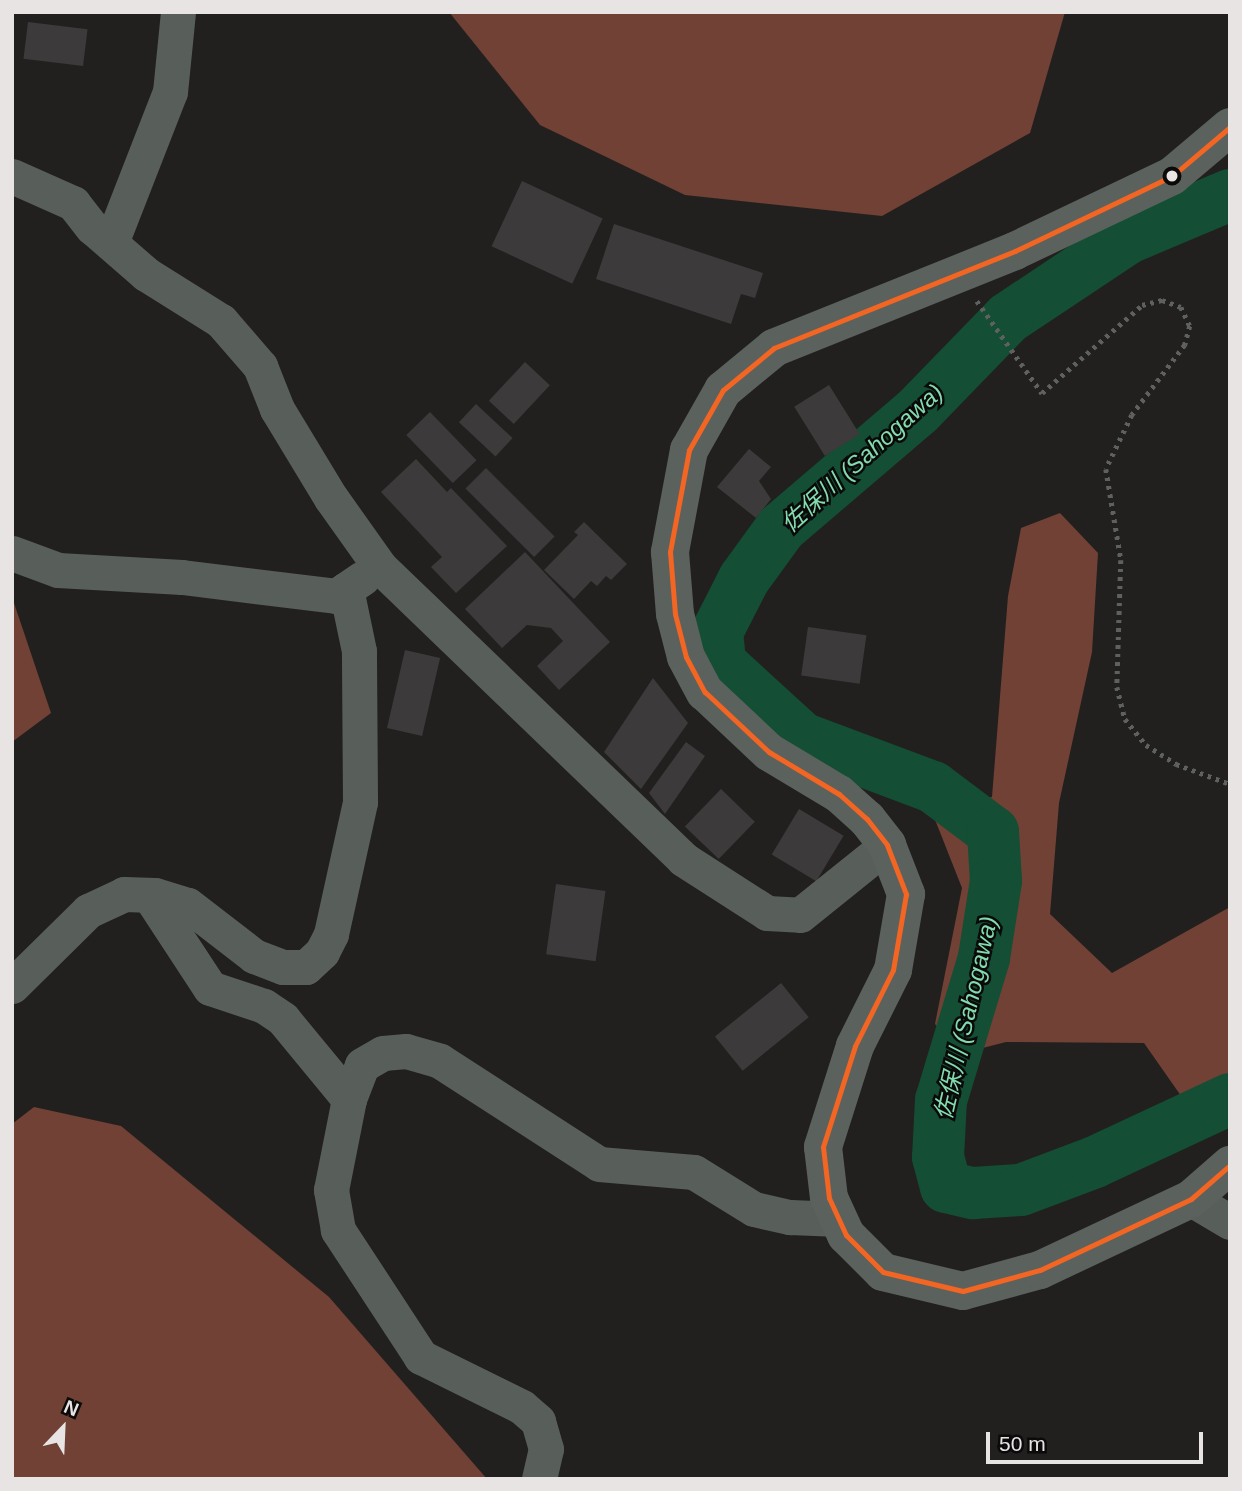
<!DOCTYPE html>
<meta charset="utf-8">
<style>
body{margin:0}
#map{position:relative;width:1242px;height:1491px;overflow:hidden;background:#22201f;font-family:Arial,"Noto Sans JP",sans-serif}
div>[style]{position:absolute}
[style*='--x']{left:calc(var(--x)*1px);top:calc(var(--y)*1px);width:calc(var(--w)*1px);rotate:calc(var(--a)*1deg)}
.forest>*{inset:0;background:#704134}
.river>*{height:52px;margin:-26px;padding:0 26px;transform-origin:26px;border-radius:26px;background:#134e35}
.building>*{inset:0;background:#3c3a3a;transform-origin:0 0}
.path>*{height:4.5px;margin-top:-2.25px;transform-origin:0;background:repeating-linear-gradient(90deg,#5e615f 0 3.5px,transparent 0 8.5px)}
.street>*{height:35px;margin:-17.5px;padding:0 17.5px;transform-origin:17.5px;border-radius:17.5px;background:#585f5a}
.secondary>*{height:38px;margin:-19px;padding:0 19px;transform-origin:19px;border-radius:19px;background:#5b615d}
.bus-1>*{height:5px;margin:-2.5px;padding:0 2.5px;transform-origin:2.5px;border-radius:2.5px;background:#f26522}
.dots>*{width:19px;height:19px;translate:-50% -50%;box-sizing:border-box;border:4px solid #0b0909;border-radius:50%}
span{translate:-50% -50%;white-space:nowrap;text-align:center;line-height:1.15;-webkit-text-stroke:5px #0b0909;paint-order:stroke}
.water-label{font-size:24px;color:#82dcae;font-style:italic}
.frame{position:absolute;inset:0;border:14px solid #e7e4e3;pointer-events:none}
.north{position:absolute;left:28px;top:1393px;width:70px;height:70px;-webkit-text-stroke:5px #0b0909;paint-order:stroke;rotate:23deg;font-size:19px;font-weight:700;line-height:28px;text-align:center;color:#e7e4e3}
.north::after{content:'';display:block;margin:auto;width:24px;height:32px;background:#e7e4e3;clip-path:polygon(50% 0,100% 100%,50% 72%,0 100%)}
.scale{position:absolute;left:986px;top:1432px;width:217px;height:32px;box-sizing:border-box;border:4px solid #e7e4e3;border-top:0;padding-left:9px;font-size:21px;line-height:24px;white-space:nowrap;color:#e7e4e3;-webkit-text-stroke:5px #0b0909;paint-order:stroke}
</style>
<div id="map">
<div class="forest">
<i style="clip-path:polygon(449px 12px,1065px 12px,1030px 133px,882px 216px,685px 195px,540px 125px)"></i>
<i style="clip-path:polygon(1060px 513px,1098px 553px,1092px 652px,1059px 803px,1050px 914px,1112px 973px,1230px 907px,1230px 1108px,1200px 1123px,1144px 1043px,1006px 1042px,963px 1053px,935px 1024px,962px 888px,932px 812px,992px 797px,1008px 596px,1021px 528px)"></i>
<i style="clip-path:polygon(12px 597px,51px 713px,12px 742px)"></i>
<i style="clip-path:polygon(34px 1107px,121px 1126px,329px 1297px,487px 1479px,12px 1479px,12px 1124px)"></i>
</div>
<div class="river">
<i style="--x:1230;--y:195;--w:111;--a:157.1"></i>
<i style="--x:1128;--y:238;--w:144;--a:146.3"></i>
<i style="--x:1008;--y:318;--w:128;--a:134.1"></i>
<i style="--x:919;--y:410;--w:182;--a:139.5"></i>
<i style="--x:781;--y:528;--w:63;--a:126"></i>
<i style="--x:744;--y:579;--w:59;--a:117"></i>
<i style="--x:717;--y:632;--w:31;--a:84"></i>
<i style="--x:720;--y:663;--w:111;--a:42.4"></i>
<i style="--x:802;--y:738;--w:140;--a:20.5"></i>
<i style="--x:933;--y:787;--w:75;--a:36.9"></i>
<i style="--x:993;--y:832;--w:49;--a:86.5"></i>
<i style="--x:996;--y:881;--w:78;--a:98.9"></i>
<i style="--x:984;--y:958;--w:148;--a:106.8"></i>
<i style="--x:941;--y:1100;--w:57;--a:93"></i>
<i style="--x:938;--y:1157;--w:31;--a:75"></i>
<i style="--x:946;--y:1187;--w:28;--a:13"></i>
<i style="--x:973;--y:1193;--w:48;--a:-3.6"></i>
<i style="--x:1021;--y:1190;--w:79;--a:-20.7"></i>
<i style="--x:1095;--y:1162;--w:149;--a:-25"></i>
</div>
<div class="building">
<i style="left:28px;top:22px;width:60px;height:37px;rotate:7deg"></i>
<i style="left:522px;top:181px;width:89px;height:72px;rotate:25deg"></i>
<i style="clip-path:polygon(614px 224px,763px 273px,755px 298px,741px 294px,731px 324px,596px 279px)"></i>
<i style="left:525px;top:362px;width:34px;height:53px;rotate:43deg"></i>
<i style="left:829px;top:385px;width:58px;height:41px;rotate:58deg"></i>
<i style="left:476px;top:404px;width:50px;height:25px;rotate:43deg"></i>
<i style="left:430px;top:412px;width:67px;height:33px;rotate:46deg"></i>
<i style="clip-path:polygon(749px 449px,771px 467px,759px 481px,771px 499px,756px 518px,717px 487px)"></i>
<i style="clip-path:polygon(416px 459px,447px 492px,451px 488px,507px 546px,456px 593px,431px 567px,442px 557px,381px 492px)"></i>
<i style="left:486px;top:468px;width:97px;height:29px;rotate:45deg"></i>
<i style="clip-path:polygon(584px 522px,627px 564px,611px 580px,606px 576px,597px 586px,591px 581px,574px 599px,544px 570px,578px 535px,574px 532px)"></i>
<i style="clip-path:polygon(525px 552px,610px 642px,559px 690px,537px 666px,563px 641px,551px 628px,527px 625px,502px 648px,465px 609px)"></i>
<i style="left:808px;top:627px;width:59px;height:49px;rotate:8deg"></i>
<i style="left:405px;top:650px;width:36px;height:80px;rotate:13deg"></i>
<i style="clip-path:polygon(653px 678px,688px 723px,641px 789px,604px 752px)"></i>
<i style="clip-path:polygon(686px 742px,705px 756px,665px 814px,649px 793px)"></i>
<i style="left:721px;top:789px;width:47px;height:52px;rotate:44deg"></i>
<i style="left:799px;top:809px;width:52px;height:53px;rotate:31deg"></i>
<i style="left:556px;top:884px;width:50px;height:71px;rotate:8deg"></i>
<i style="left:781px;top:983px;width:44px;height:85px;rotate:51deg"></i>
</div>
<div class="path">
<i style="--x:977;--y:301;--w:113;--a:54.8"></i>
<i style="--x:1042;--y:393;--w:133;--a:-41.3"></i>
<i style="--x:1142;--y:305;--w:21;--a:-14"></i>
<i style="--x:1162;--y:300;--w:20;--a:20"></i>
<i style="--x:1181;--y:307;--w:21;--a:65"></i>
<i style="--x:1190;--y:326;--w:20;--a:105"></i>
<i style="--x:1185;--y:345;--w:88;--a:127.1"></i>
<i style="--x:1132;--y:415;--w:60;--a:115.7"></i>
<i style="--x:1106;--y:469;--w:92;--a:80.6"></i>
<i style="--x:1121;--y:560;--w:127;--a:91.8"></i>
<i style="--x:1117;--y:687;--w:33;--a:76"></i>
<i style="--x:1125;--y:719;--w:33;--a:51"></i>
<i style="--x:1146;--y:745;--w:36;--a:32"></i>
<i style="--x:1176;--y:764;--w:58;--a:20.3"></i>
</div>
<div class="street">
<i style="--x:12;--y:176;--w:67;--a:23.9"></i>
<i style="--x:73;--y:203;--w:31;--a:52"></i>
<i style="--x:92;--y:227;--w:72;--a:41"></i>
<i style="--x:146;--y:274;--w:89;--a:32.1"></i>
<i style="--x:221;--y:321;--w:60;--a:49.1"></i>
<i style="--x:260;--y:366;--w:46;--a:68.4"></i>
<i style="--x:277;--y:409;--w:104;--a:58.8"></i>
<i style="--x:331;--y:498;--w:85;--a:54.6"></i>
<i style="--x:380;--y:567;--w:421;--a:43.9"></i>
<i style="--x:683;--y:859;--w:100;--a:32.7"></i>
<i style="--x:767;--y:913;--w:33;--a:3"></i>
<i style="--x:800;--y:915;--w:112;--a:-38.8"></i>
<i style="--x:111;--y:243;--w:162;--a:-68.7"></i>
<i style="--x:170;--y:92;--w:80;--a:-84.3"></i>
<i style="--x:12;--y:553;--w:49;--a:20.3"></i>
<i style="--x:58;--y:570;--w:124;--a:3.2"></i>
<i style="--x:182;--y:577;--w:155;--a:7"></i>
<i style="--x:336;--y:596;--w:32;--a:-34"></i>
<i style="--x:149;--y:895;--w:111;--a:56.7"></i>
<i style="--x:210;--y:988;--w:57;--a:18.4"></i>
<i style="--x:264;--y:1006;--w:23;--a:34"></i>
<i style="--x:283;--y:1019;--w:104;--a:50.5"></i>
<i style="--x:12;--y:986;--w:107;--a:-44.6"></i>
<i style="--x:88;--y:911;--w:40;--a:-25"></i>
<i style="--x:124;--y:894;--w:31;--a:2"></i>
<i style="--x:155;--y:895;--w:34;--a:17"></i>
<i style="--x:188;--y:905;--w:83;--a:37.7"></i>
<i style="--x:254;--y:956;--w:31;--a:21"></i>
<i style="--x:283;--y:967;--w:23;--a:0"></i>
<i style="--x:306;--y:967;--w:22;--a:-43"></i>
<i style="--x:322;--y:952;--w:20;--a:-63"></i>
<i style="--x:331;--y:934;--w:135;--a:-77.6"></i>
<i style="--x:360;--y:802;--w:151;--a:-90.4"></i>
<i style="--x:359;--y:651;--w:63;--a:-101.8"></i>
<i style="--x:1191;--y:1199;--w:45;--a:30.5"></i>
<i style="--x:539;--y:1479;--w:31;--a:-77"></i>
<i style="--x:546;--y:1449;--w:29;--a:-106"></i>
<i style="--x:538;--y:1421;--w:21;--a:-139"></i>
<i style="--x:522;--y:1407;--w:113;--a:-153.7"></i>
<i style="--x:421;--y:1357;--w:152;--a:-123.2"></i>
<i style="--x:338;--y:1230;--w:41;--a:-99.9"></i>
<i style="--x:331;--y:1190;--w:93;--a:-78.8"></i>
<i style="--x:349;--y:1099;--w:36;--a:-69"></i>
<i style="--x:362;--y:1065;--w:24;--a:-30"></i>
<i style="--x:383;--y:1053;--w:23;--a:-5"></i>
<i style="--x:406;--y:1051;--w:35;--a:16"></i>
<i style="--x:440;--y:1061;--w:189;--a:32.9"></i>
<i style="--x:599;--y:1164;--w:95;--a:4.8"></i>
<i style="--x:694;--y:1172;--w:70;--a:31.7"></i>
<i style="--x:754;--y:1209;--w:37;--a:13"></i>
<i style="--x:790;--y:1217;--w:49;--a:2.3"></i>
</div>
<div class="secondary">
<i style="--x:1230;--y:127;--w:76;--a:139.8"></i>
<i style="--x:1172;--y:176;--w:174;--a:154.5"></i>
<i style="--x:1015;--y:251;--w:260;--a:158.1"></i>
<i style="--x:774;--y:348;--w:66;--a:140.5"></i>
<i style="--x:723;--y:390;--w:69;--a:119.5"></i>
<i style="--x:689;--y:450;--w:104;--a:100.6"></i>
<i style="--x:670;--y:552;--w:62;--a:85.4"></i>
<i style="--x:675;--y:614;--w:44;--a:75.7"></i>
<i style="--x:686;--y:657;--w:40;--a:62"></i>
<i style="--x:705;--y:692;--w:88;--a:43.2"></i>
<i style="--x:769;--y:752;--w:82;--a:31"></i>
<i style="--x:839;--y:794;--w:38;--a:42"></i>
<i style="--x:867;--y:819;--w:33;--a:52"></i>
<i style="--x:887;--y:845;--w:53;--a:68.8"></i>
<i style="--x:906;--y:894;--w:77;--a:99.7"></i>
<i style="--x:893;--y:970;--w:85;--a:116.6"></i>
<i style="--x:855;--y:1046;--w:106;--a:107.6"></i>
<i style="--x:823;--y:1147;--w:51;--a:83.3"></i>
<i style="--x:829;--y:1198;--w:41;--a:65.3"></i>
<i style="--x:846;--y:1235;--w:52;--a:45"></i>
<i style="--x:883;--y:1272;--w:82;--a:13.4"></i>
<i style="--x:963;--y:1291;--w:80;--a:-15.3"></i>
<i style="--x:1040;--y:1270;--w:167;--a:-25.2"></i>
<i style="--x:1191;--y:1199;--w:52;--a:-41.1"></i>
</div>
<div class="bus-1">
<i style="--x:1230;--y:127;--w:76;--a:139.8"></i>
<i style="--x:1172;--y:176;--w:174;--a:154.5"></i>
<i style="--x:1015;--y:251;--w:260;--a:158.1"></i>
<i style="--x:774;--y:348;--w:66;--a:140.5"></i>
<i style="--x:723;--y:390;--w:69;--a:119.5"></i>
<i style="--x:689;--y:450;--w:104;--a:100.6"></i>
<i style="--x:670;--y:552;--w:62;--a:85.4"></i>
<i style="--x:675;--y:614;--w:44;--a:75.7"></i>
<i style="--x:686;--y:657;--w:40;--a:62"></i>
<i style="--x:705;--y:692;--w:88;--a:43.2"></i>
<i style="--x:769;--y:752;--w:82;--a:31"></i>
<i style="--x:839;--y:794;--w:38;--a:42"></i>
<i style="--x:867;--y:819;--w:33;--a:52"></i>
<i style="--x:887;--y:845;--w:53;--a:68.8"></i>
<i style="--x:906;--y:894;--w:77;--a:99.7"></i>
<i style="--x:893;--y:970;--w:85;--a:116.6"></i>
<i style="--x:855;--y:1046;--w:106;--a:107.6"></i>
<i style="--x:823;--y:1147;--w:51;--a:83.3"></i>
<i style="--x:829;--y:1198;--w:41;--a:65.3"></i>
<i style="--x:846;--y:1235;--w:52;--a:45"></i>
<i style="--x:883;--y:1272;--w:82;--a:13.4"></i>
<i style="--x:963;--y:1291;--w:80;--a:-15.3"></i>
<i style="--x:1040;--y:1270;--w:167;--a:-25.2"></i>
<i style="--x:1191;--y:1199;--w:52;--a:-41.1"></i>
</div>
<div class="dots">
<i style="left:1172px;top:176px;background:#e7e4e3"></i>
</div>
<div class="water-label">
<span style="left:862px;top:458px;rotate:-42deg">佐保川 (Sahogawa)</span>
<span style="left:966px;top:1018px;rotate:-77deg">佐保川 (Sahogawa)</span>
</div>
<div class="frame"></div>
<div class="north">N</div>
<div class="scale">50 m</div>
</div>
